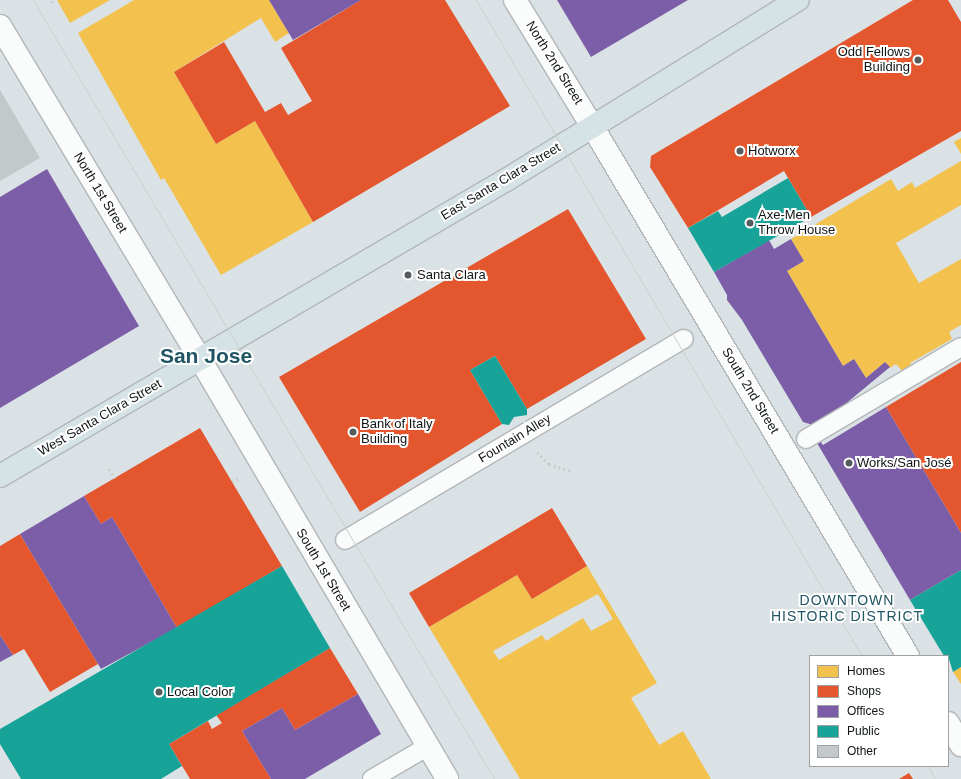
<!DOCTYPE html>
<meta charset="utf-8">
<style>
body{margin:0}
#map{position:relative;width:961px;height:779px;overflow:hidden;background:#dbe2e5;font-family:Helvetica,sans-serif}
div>[style]{position:absolute}
[style*='--x']{left:calc(var(--x)*1px);top:calc(var(--y)*1px);width:calc(var(--w)*1px);rotate:calc(var(--a)*1deg)}
.homes>*{inset:0;background:#f2c14e}
.shops>*{inset:0;background:#e4572e}
.offices>*{inset:0;background:#7b5ea7}
.public>*{inset:0;background:#17a398}
.building>*{inset:0;background:#c3c8ca}
.path>*{height:2.5px;margin-top:-1.25px;transform-origin:0;background:repeating-linear-gradient(90deg,#cbcdce 0 2px,transparent 0 5px)}
.roads{filter:drop-shadow(1px 0 #b2b7b9) drop-shadow(-1px 0 #b2b7b9) drop-shadow(0 1px #b2b7b9) drop-shadow(0 -1px #b2b7b9)}
.pedestrian>*{height:18px;margin:-9px;padding:0 9px;transform-origin:9px;border-radius:9px;background:#fafbfb}
.minor>*{height:22px;margin:-11px;padding:0 11px;transform-origin:11px;border-radius:11px;background:#fafbfb}
.tertiary>*{height:22px;margin:-11px;padding:0 11px;transform-origin:11px;border-radius:11px;background:#fafbfb}
.primary>*{height:22px;margin:-11px;padding:0 11px;transform-origin:11px;border-radius:11px;background:#d6e3e6}
.tram>*{height:1px;margin:-0.5px;padding:0 0.5px;transform-origin:0.5px;border-radius:0.5px;background:#ced0d1}
.dots>*{width:11px;height:11px;translate:-50% -50%;box-sizing:border-box;border:2px solid #fff;border-radius:50%}
span{translate:-50% -50%;white-space:nowrap;text-align:center;line-height:1.15;-webkit-text-stroke:4px #fff;paint-order:stroke}
.poi-label{font-size:13px;color:#0f1415}
.right{translate:-100% -50%;text-align:right}
.left{translate:0 -50%;text-align:left}
.street-label{font-size:13px;color:#0f1415}
.neighbourhood-label{font-size:14px;color:#205563;letter-spacing:1px}
.town-label{font-size:21px;color:#205563;font-weight:700}
.legend{position:absolute;left:809px;top:655px;width:140px;height:112px;box-sizing:border-box;background:#fff;border:1px solid #9fa1a1;margin:0;padding:5px 7px;list-style:none;font-size:12px;color:#0f1415}
.legend li{display:flex;align-items:center;gap:8px;height:20px}
.legend b{width:20px;border:1px solid #9fa1a1}
</style>
<div id="map">
<div class="homes">
<i style="clip-path:polygon(57px 0,110px 0,70px 23px)"></i>
<i style="clip-path:polygon(134px 0,269px 0,289px 33px,275px 42px,261px 18px,174px 72px,216px 144px,255px 121px,313px 222px,221px 275px,164px 178px,161px 180px,78px 33px)"></i>
<i style="clip-path:polygon(961px 138px,961px 154px,954px 142px)"></i>
<i style="clip-path:polygon(961px 161px,961px 205px,896px 243px,919px 283px,961px 259px,961px 325px,949px 332px,952px 339px,910px 363px,912px 366px,904px 373px,896px 364px,890px 368px,885px 362px,866px 378px,854px 359px,843px 366px,787px 271px,804px 261px,791px 239px,891px 179px,898px 191px,912px 182px,915px 188px)"></i>
<i style="clip-path:polygon(evenodd,587px 566px,657px 683px,631px 698px,659px 745px,683px 731px,711px 779px,520px 779px,429px 627px,517px 575px,532px 599px,587px 566px,598px 594px,613px 619px,591px 631px,583px 618px,546px 641px,542px 635px,499px 660px,493px 651px,598px 594px)"></i>
<i style="clip-path:polygon(961px 667px,961px 684px,953px 672px)"></i>
</div>
<div class="shops">
<i style="clip-path:polygon(361px 0,445px 0,510px 106px,313px 222px,255px 121px,216px 144px,174px 72px,224px 42px,265px 112px,281px 103px,288px 115px,312px 101px,281px 48px)"></i>
<i style="clip-path:polygon(913px 0,948px 0,961px 22px,961px 131px,811px 217px,784px 171px,688px 228px,650px 167px,651px 156px)"></i>
<i style="clip-path:polygon(568px 209px,646px 339px,527px 409px,495px 356px,470px 370px,502px 424px,360px 512px,279px 377px)"></i>
<i style="clip-path:polygon(961px 362px,961px 533px,886px 407px)"></i>
<i style="clip-path:polygon(200px 428px,282px 566px,177px 628px,112px 517px,101px 524px,84px 496px)"></i>
<i style="clip-path:polygon(552px 508px,587px 566px,532px 599px,517px 575px,429px 627px,409px 593px)"></i>
<i style="clip-path:polygon(20px 534px,98px 664px,50px 692px,24px 649px,13px 655px,0 635px,0 546px)"></i>
<i style="clip-path:polygon(330px 648px,358px 694px,295px 730px,282px 708px,242px 731px,271px 779px,190px 779px,169px 744px,208px 721px,212px 729px,222px 723px,216px 715px)"></i>
<i style="clip-path:polygon(909px 773px,913px 779px,899px 779px)"></i>
</div>
<div class="offices">
<i style="clip-path:polygon(269px 0,361px 0,293px 40px)"></i>
<i style="clip-path:polygon(557px 0,688px 0,591px 57px)"></i>
<i style="clip-path:polygon(47px 169px,139px 326px,0 408px,0 197px)"></i>
<i style="clip-path:polygon(791px 239px,804px 261px,787px 271px,843px 366px,854px 359px,866px 378px,885px 362px,890px 367px,826px 420px,813px 425px,803px 422px,742px 320px,727px 300px,727px 295px,714px 272px,769px 240px,774px 249px)"></i>
<i style="clip-path:polygon(886px 407px,961px 533px,961px 570px,910px 600px,817px 443px,820px 441px,823px 445px)"></i>
<i style="clip-path:polygon(84px 496px,101px 524px,112px 517px,177px 628px,101px 669px,20px 534px)"></i>
<i style="clip-path:polygon(0 635px,13px 655px,0 662px)"></i>
<i style="clip-path:polygon(358px 694px,381px 734px,305px 779px,271px 779px,242px 731px,282px 708px,295px 730px)"></i>
</div>
<div class="public">
<i style="clip-path:polygon(788px 178px,811px 217px,714px 272px,688px 228px,718px 211px,722px 217px)"></i>
<i style="clip-path:polygon(495px 356px,527px 409px,527px 415px,514px 417px,509px 425px,502px 424px,470px 370px)"></i>
<i style="clip-path:polygon(282px 566px,330px 648px,169px 744px,182px 766px,161px 779px,21px 779px,0 744px,0 729px)"></i>
<i style="clip-path:polygon(961px 570px,961px 667px,953px 672px,948px 656px,944px 656px,910px 600px)"></i>
</div>
<div class="building">
<i style="clip-path:polygon(0 90px,40px 158px,0 181px)"></i>
</div>
<div class="path">
<i style="--x:51;--y:2;--w:4;--a:-34"></i>
<i style="--x:537;--y:452;--w:17;--a:45"></i>
<i style="--x:549;--y:464;--w:23;--a:18"></i>
<i style="--x:109;--y:469;--w:11;--a:56"></i>
<i style="--x:232;--y:482;--w:10;--a:-24"></i>
</div>
<div class="roads">
<div class="pedestrian">
<i style="--x:806;--y:439;--w:180;--a:-30.7"></i>
<i style="--x:345;--y:540;--w:394;--a:-30.7"></i>
<i style="--x:372;--y:779;--w:64;--a:-30.2"></i>
</div>
<div class="minor">
<i style="--x:592;--y:126;--w:617;--a:59.2"></i>
<i style="--x:200;--y:359;--w:487;--a:59.5"></i>
<i style="--x:948;--y:723;--w:26;--a:59"></i>
</div>
<div class="tertiary">
<i style="--x:515;--y:0;--w:148;--a:58.6"></i>
<i style="--x:0;--y:26;--w:388;--a:59"></i>
</div>
<div class="primary">
<i style="--x:0;--y:476;--w:586;--a:-30.33"></i>
<i style="--x:506;--y:180;--w:343;--a:-31.7"></i>
</div>
</div>
<div class="tram">
<i style="--x:33;--y:0;--w:905;--a:59.38"></i>
<i style="--x:476;--y:0;--w:761;--a:59.53"></i>
<i style="--x:928;--y:766;--w:15;--a:62"></i>
</div>
<div class="dots">
<i style="left:918px;top:60px;background:#565c5e"></i>
<i style="left:740px;top:151px;background:#565c5e"></i>
<i style="left:750px;top:223px;background:#565c5e"></i>
<i style="left:408px;top:275px;background:#565c5e"></i>
<i style="left:353px;top:432px;background:#565c5e"></i>
<i style="left:849px;top:463px;background:#565c5e"></i>
<i style="left:159px;top:692px;background:#565c5e"></i>
</div>
<div class="poi-label">
<span class="right" style="left:910px;top:60px">Odd Fellows<br>Building</span>
<span class="left" style="left:748px;top:151px">Hotworx</span>
<span class="left" style="left:758px;top:223px">Axe-Men<br>Throw House</span>
<span class="left" style="left:417px;top:275px">Santa Clara</span>
<span class="left" style="left:361px;top:432px">Bank of Italy<br>Building</span>
<span class="left" style="left:857px;top:463px">Works/San José</span>
<span class="left" style="left:167px;top:692px">Local Color</span>
</div>
<div class="street-label">
<span style="left:554px;top:63px;rotate:58deg">North 2nd Street</span>
<span style="left:501px;top:182px;rotate:-31deg">East Santa Clara Street</span>
<span style="left:100px;top:193px;rotate:59deg">North 1st Street</span>
<span style="left:750px;top:391px;rotate:59deg">South 2nd Street</span>
<span style="left:100px;top:418px;rotate:-30deg">West Santa Clara Street</span>
<span style="left:515px;top:439px;rotate:-31deg">Fountain Alley</span>
<span style="left:323px;top:570px;rotate:59deg">South 1st Street</span>
</div>
<div class="neighbourhood-label">
<span style="left:847px;top:608px">DOWNTOWN<br>HISTORIC DISTRICT</span>
</div>
<div class="town-label">
<span style="left:206px;top:356px">San Jose</span>
</div>
<ul class="legend">
<li><b style="height:11px;background:#f2c14e"></b>Homes</li>
<li><b style="height:11px;background:#e4572e"></b>Shops</li>
<li><b style="height:11px;background:#7b5ea7"></b>Offices</li>
<li><b style="height:11px;background:#17a398"></b>Public</li>
<li><b style="height:11px;background:#c3c8ca"></b>Other</li>
</ul>
</div>
